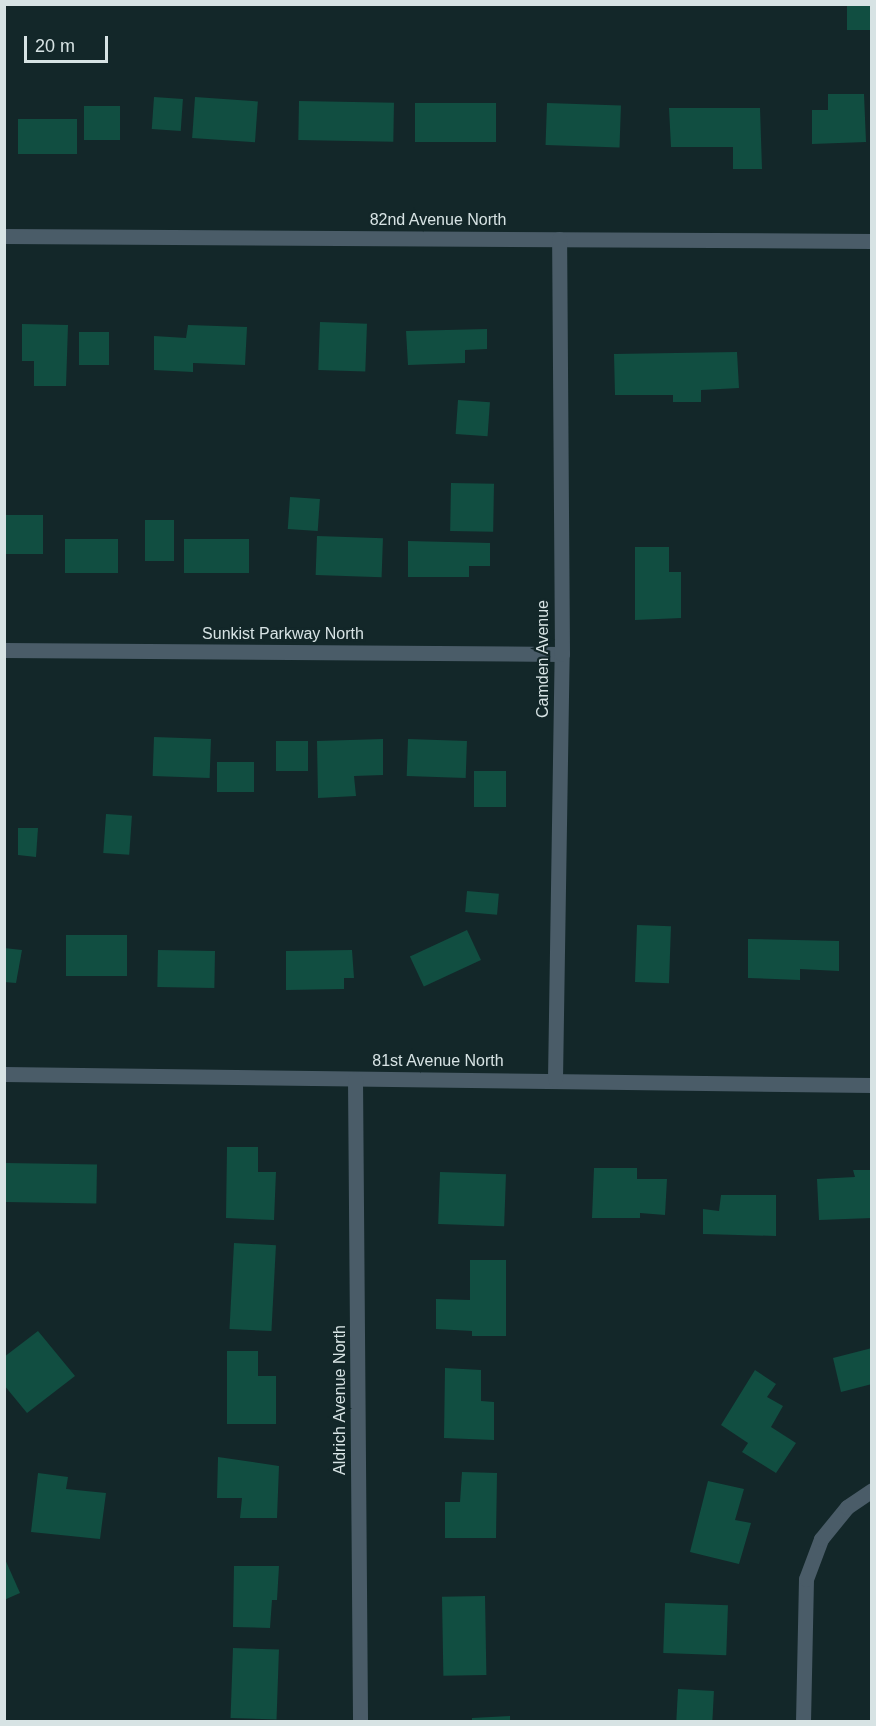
<!DOCTYPE html>
<style>
body{margin:0}
#map{position:relative;width:876px;height:1726px;overflow:hidden;background:#132729;font-family:Helvetica,sans-serif}
div>[style]{position:absolute}
[style*='--x']{left:calc(var(--x)*1px);top:calc(var(--y)*1px);width:calc(var(--w)*1px);rotate:calc(var(--a)*1deg)}
.building>*{inset:0;background:#114e41;transform-origin:0 0}
.minor>*{height:15px;margin:-7.5px;padding:0 7.5px;transform-origin:7.5px;border-radius:7.5px;background:#4a5c68}
span{translate:-50% -50%;white-space:nowrap;text-align:center;line-height:1.15;-webkit-text-stroke:4.5px #132729;paint-order:stroke}
.street-label{font-size:16px;color:#d7e3e4}
.frame{position:absolute;inset:0;border:6px solid #d7e3e4;pointer-events:none}
.scale{position:absolute;left:24px;top:36px;width:84px;height:27px;box-sizing:border-box;border:3px solid #d7e3e4;border-top:0;padding-left:8px;font-size:18px;line-height:21px;white-space:nowrap;color:#d7e3e4;-webkit-text-stroke:4px #132729;paint-order:stroke}
</style>
<div id="map">
<div class="building">
<i style="left:847px;top:4px;width:25px;height:26px"></i>
<i style="clip-path:polygon(828px 94px,864px 94px,866px 142px,812px 144px,812px 110px,828px 110px)"></i>
<i style="left:154px;top:97px;width:29px;height:32px;rotate:4deg"></i>
<i style="left:195px;top:97px;width:63px;height:41px;rotate:4deg"></i>
<i style="left:299px;top:101px;width:95px;height:39px;rotate:1deg"></i>
<i style="left:415px;top:103px;width:81px;height:39px"></i>
<i style="left:547px;top:103px;width:74px;height:42px;rotate:2deg"></i>
<i style="left:84px;top:106px;width:36px;height:34px"></i>
<i style="clip-path:polygon(669px 108px,760px 108px,762px 169px,733px 169px,733px 147px,671px 147px)"></i>
<i style="left:18px;top:119px;width:59px;height:35px"></i>
<i style="left:320px;top:322px;width:47px;height:48px;rotate:2deg"></i>
<i style="clip-path:polygon(22px 324px,68px 325px,66px 386px,34px 386px,34px 361px,22px 361px)"></i>
<i style="clip-path:polygon(188px 325px,247px 327px,245px 365px,193px 363px,193px 372px,154px 370px,154px 336px,186px 338px)"></i>
<i style="clip-path:polygon(487px 329px,487px 349px,465px 350px,465px 363px,408px 365px,406px 331px)"></i>
<i style="left:109px;top:332px;width:33px;height:30px;rotate:90deg"></i>
<i style="clip-path:polygon(737px 352px,739px 388px,701px 390px,701px 402px,673px 402px,673px 395px,615px 395px,614px 354px)"></i>
<i style="left:458px;top:400px;width:32px;height:34px;rotate:4deg"></i>
<i style="left:451px;top:483px;width:43px;height:48px;rotate:1deg"></i>
<i style="left:290px;top:497px;width:30px;height:32px;rotate:4deg"></i>
<i style="left:4px;top:515px;width:39px;height:39px"></i>
<i style="left:145px;top:520px;width:29px;height:41px"></i>
<i style="left:317px;top:536px;width:66px;height:39px;rotate:2deg"></i>
<i style="left:65px;top:539px;width:53px;height:34px"></i>
<i style="left:184px;top:539px;width:65px;height:34px"></i>
<i style="clip-path:polygon(408px 541px,490px 543px,490px 566px,469px 566px,469px 577px,408px 577px)"></i>
<i style="clip-path:polygon(635px 547px,669px 547px,669px 572px,681px 572px,681px 618px,635px 620px)"></i>
<i style="left:154px;top:737px;width:57px;height:39px;rotate:2deg"></i>
<i style="clip-path:polygon(383px 739px,383px 775px,354px 776px,356px 796px,318px 798px,317px 741px)"></i>
<i style="left:408px;top:739px;width:59px;height:37px;rotate:2deg"></i>
<i style="left:276px;top:741px;width:32px;height:30px"></i>
<i style="left:217px;top:762px;width:37px;height:30px"></i>
<i style="left:506px;top:771px;width:36px;height:32px;rotate:90deg"></i>
<i style="left:106px;top:814px;width:26px;height:39px;rotate:4deg"></i>
<i style="clip-path:polygon(18px 828px,38px 828px,36px 857px,18px 855px)"></i>
<i style="left:467px;top:891px;width:32px;height:21px;rotate:5deg"></i>
<i style="left:637px;top:925px;width:34px;height:57px;rotate:2deg"></i>
<i style="left:467px;top:930px;width:33px;height:63px;rotate:65deg"></i>
<i style="left:66px;top:935px;width:61px;height:41px"></i>
<i style="clip-path:polygon(748px 939px,839px 941px,839px 971px,800px 969px,800px 980px,748px 978px)"></i>
<i style="clip-path:polygon(4px 948px,22px 950px,16px 983px,4px 982px)"></i>
<i style="left:158px;top:950px;width:57px;height:37px;rotate:1deg"></i>
<i style="clip-path:polygon(352px 950px,354px 978px,344px 978px,344px 989px,286px 990px,286px 951px)"></i>
<i style="clip-path:polygon(227px 1147px,258px 1147px,258px 1172px,276px 1172px,274px 1220px,226px 1218px)"></i>
<i style="left:6px;top:1163px;width:91px;height:39px;rotate:1deg"></i>
<i style="clip-path:polygon(594px 1168px,637px 1168px,637px 1179px,667px 1179px,665px 1215px,640px 1213px,640px 1218px,592px 1218px)"></i>
<i style="clip-path:polygon(853px 1170px,872px 1170px,872px 1218px,819px 1220px,817px 1179px,855px 1177px)"></i>
<i style="left:440px;top:1172px;width:66px;height:52px;rotate:2deg"></i>
<i style="clip-path:polygon(721px 1195px,776px 1195px,776px 1236px,703px 1234px,703px 1209px,719px 1211px)"></i>
<i style="left:234px;top:1243px;width:42px;height:86px;rotate:3deg"></i>
<i style="clip-path:polygon(470px 1260px,506px 1260px,506px 1336px,472px 1336px,472px 1331px,436px 1329px,436px 1299px,470px 1300px)"></i>
<i style="clip-path:polygon(38px 1331px,75px 1376px,27px 1413px,4px 1385px,4px 1357px)"></i>
<i style="clip-path:polygon(872px 1348px,872px 1384px,841px 1392px,833px 1358px)"></i>
<i style="clip-path:polygon(227px 1351px,258px 1351px,258px 1376px,276px 1376px,276px 1424px,227px 1424px)"></i>
<i style="clip-path:polygon(445px 1368px,481px 1370px,481px 1401px,494px 1402px,494px 1440px,444px 1438px)"></i>
<i style="clip-path:polygon(755px 1370px,776px 1384px,767px 1397px,783px 1406px,771px 1427px,796px 1443px,776px 1473px,742px 1452px,748px 1443px,721px 1425px)"></i>
<i style="clip-path:polygon(218px 1457px,279px 1466px,277px 1518px,240px 1518px,242px 1498px,217px 1498px)"></i>
<i style="clip-path:polygon(462px 1472px,497px 1473px,496px 1538px,445px 1538px,445px 1502px,460px 1502px)"></i>
<i style="clip-path:polygon(38px 1473px,68px 1477px,66px 1489px,106px 1493px,100px 1539px,31px 1532px)"></i>
<i style="clip-path:polygon(708px 1481px,744px 1489px,735px 1520px,751px 1523px,739px 1564px,690px 1552px)"></i>
<i style="clip-path:polygon(4px 1557px,20px 1593px,4px 1600px)"></i>
<i style="clip-path:polygon(234px 1566px,279px 1566px,277px 1600px,272px 1600px,270px 1628px,233px 1627px)"></i>
<i style="left:485px;top:1596px;width:79px;height:43px;rotate:89deg"></i>
<i style="left:665px;top:1603px;width:63px;height:50px;rotate:2deg"></i>
<i style="left:233px;top:1648px;width:46px;height:70px;rotate:2deg"></i>
<i style="left:678px;top:1689px;width:36px;height:33px;rotate:3deg"></i>
<i style="clip-path:polygon(510px 1716px,510px 1722px,472px 1722px,472px 1718px)"></i>
</div>
<div class="minor">
<i style="--x:4;--y:236;--w:868;--a:0.33"></i>
<i style="--x:4;--y:650;--w:558;--a:0.41"></i>
<i style="--x:4;--y:1074;--w:868;--a:0.73"></i>
<i style="--x:355;--y:1079;--w:643;--a:89.55"></i>
<i style="--x:555;--y:1079;--w:425;--a:-89.1"></i>
<i style="--x:562;--y:654;--w:415;--a:-90.4"></i>
<i style="--x:803;--y:1722;--w:143;--a:-88.8"></i>
<i style="--x:806;--y:1579;--w:43;--a:-69.4"></i>
<i style="--x:821;--y:1539;--w:41;--a:-50.9"></i>
<i style="--x:847;--y:1507;--w:30;--a:-34"></i>
</div>
<div class="street-label">
<span style="left:438px;top:220px">82nd Avenue North</span>
<span style="left:283px;top:634px">Sunkist Parkway North</span>
<span style="left:543px;top:659px;rotate:-90deg">Camden Avenue</span>
<span style="left:438px;top:1061px">81st Avenue North</span>
<span style="left:340px;top:1400px;rotate:-90deg">Aldrich Avenue North</span>
</div>
<div class="frame"></div>
<div class="scale">20 m</div>
</div>
